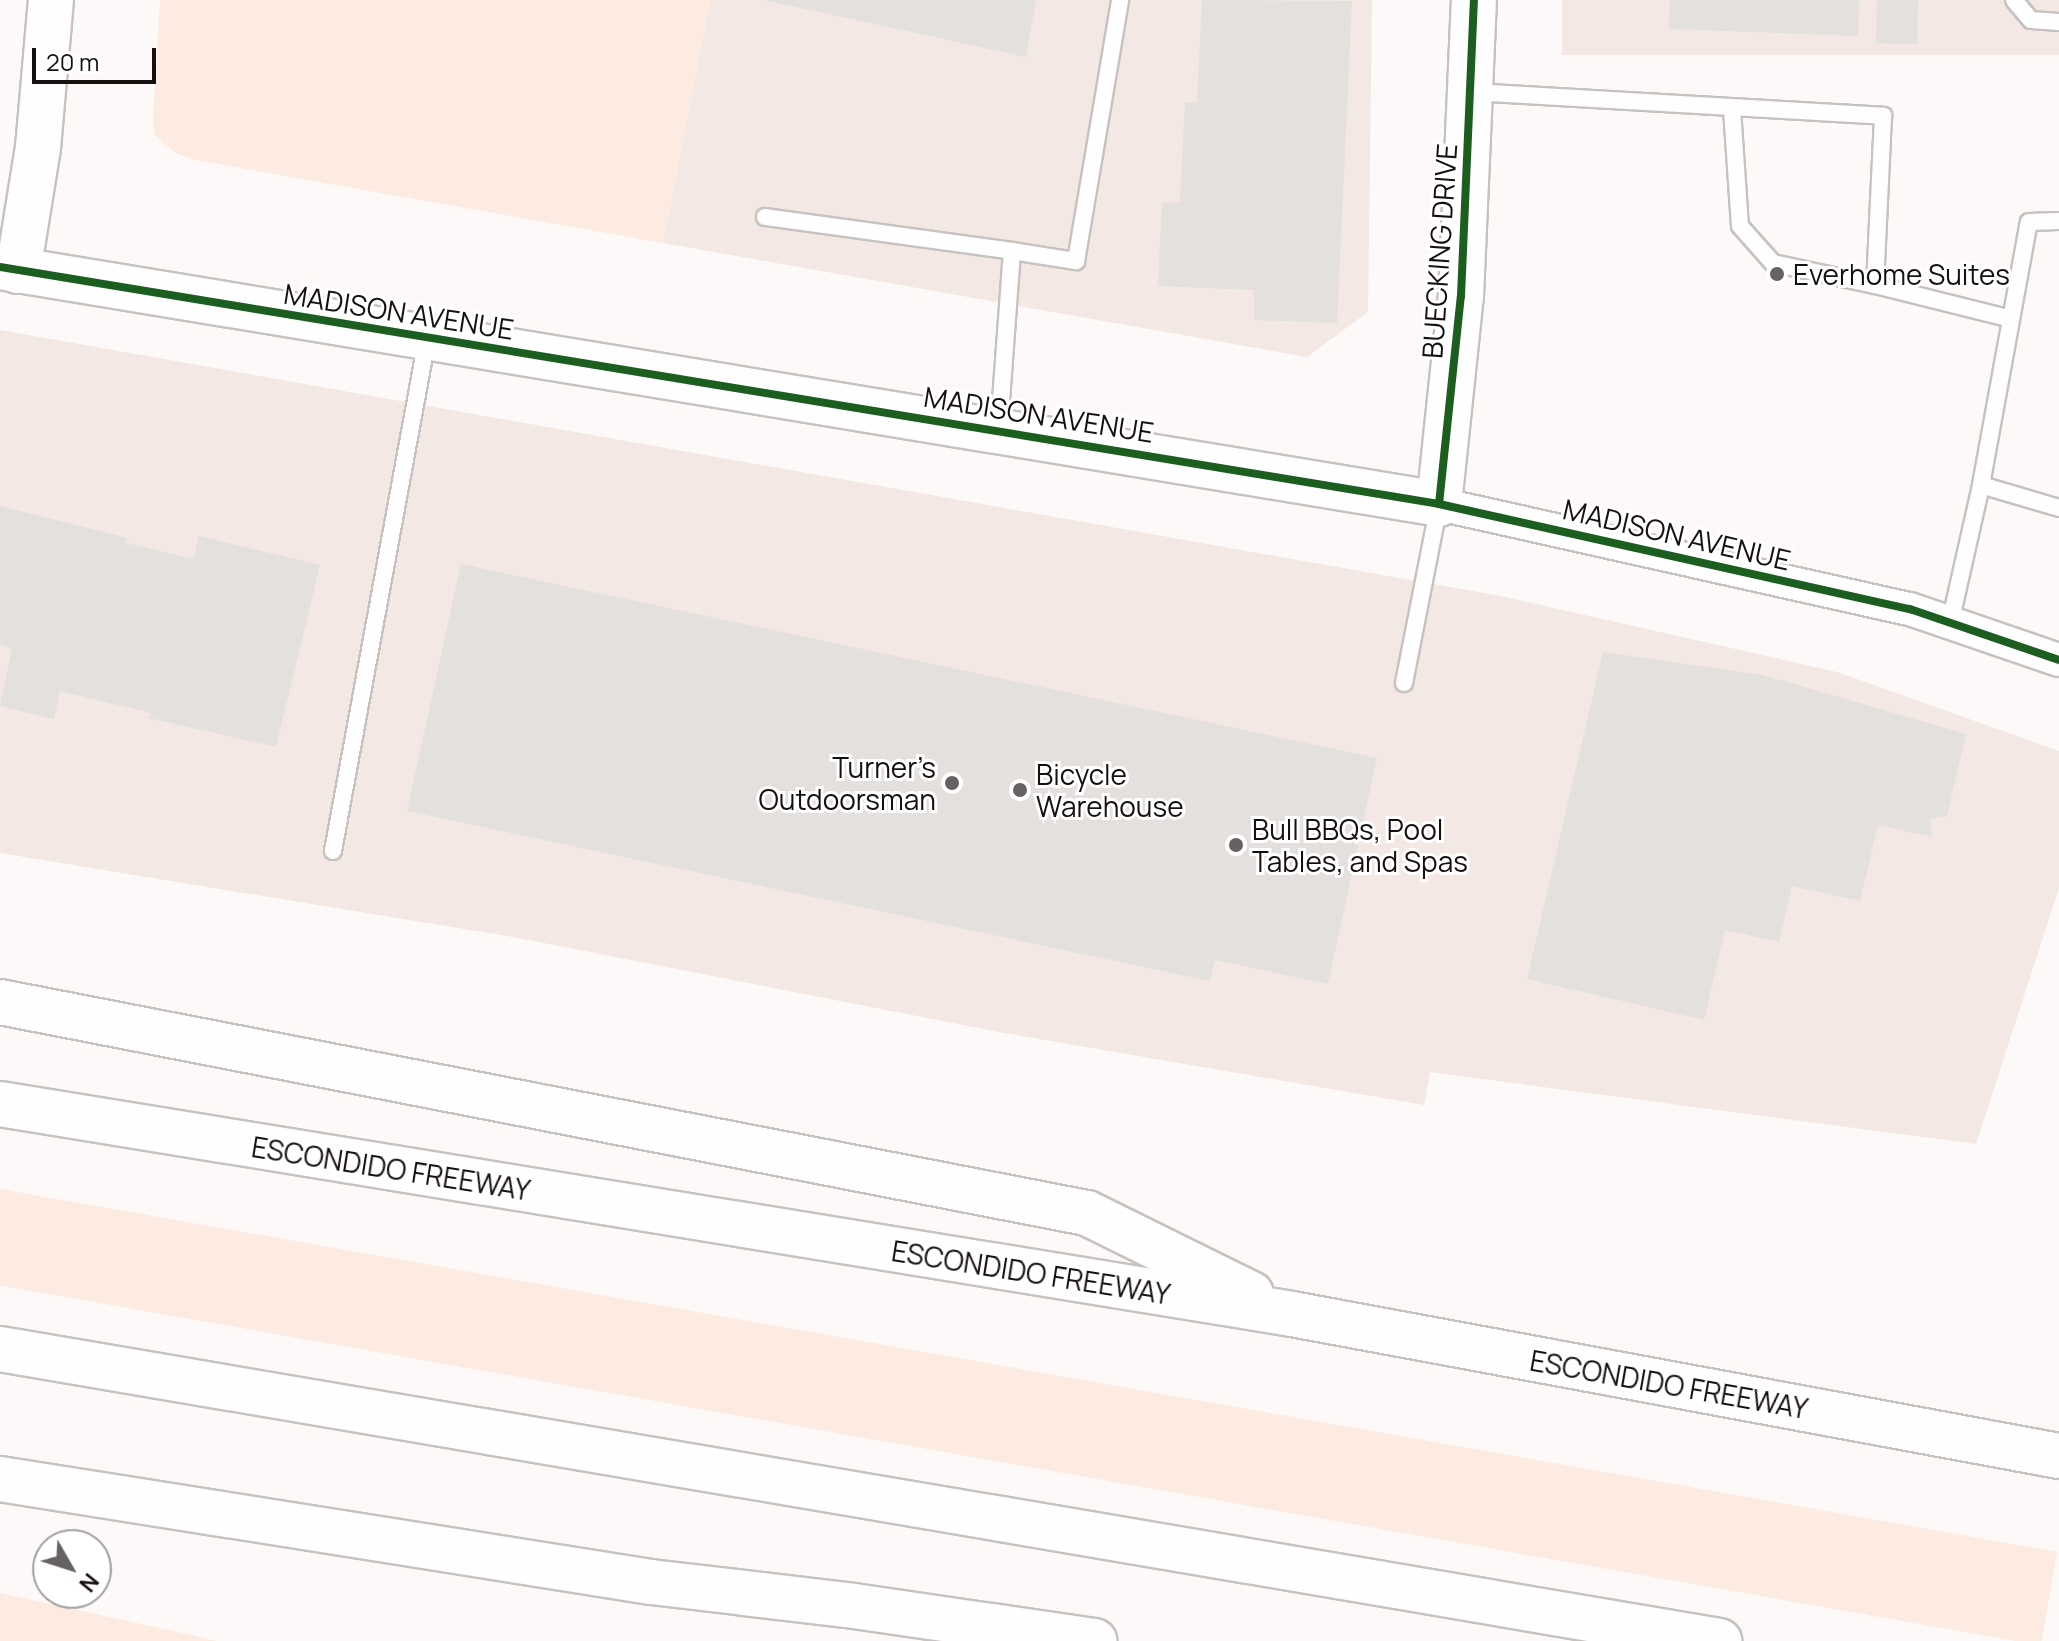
<!DOCTYPE html>
<meta charset="utf-8">
<style>
body{margin:0}
#map{position:relative;width:2059px;height:1641px;overflow:hidden;background:#fcf9f8;font-family:Manrope,sans-serif}
div>[style]{position:absolute}
[style*='--x']{left:calc(var(--x)*1px);top:calc(var(--y)*1px);width:calc(var(--w)*1px);rotate:calc(var(--a)*1deg)}
.built>*{inset:0;background:#f3e8e3;transform-origin:0 0}
.green>*{inset:0;background:#fdeae1;transform-origin:0 0}
.building>*{inset:0;background:#e4e0de;transform-origin:0 0}
.roads{filter:drop-shadow(2px 0 #c6c2c0) drop-shadow(-2px 0 #c6c2c0) drop-shadow(0 2px #c6c2c0) drop-shadow(0 -2px #c6c2c0)}
.lane>*{height:16px;margin:-8px;padding:0 8px;transform-origin:8px;border-radius:8px;background:#fffefe}
.street>*{height:32px;margin:-16px;padding:0 16px;transform-origin:16px;border-radius:16px;background:#fffefe}
.secondary>*{height:44px;margin:-22px;padding:0 22px;transform-origin:22px;border-radius:22px;background:#fffefe}
.highway>*{height:44px;margin:-22px;padding:0 22px;transform-origin:22px;border-radius:22px;background:#fffefe}
.cycleway>*{height:8px;margin:-4px;padding:0 4px;transform-origin:4px;border-radius:4px;background:#1b5e20}
.dots>*{width:22px;height:22px;translate:-50% -50%;box-sizing:border-box;border:4px solid #fff;border-radius:50%}
span{translate:-50% -50%;white-space:nowrap;text-align:center;line-height:1.15;-webkit-text-stroke:6px #fff;paint-order:stroke}
.street-label{font-size:28px;color:#16110f}
.poi-label{font-size:28px;color:#16110f}
.left{translate:0 -50%;text-align:left}
.right{translate:-100% -50%;text-align:right}
.north{position:absolute;left:32px;top:1529px;width:80px;height:80px;box-sizing:border-box;background:#fff;border:2px solid #a2a09f;border-radius:50%;rotate:129deg;font-size:22px;font-weight:700;line-height:32px;text-align:center;color:#16110f}
.north::after{content:'';display:block;margin:auto;width:28px;height:36px;background:#666261;clip-path:polygon(50% 0,100% 100%,50% 72%,0 100%)}
.scale{position:absolute;left:32px;top:48px;width:124px;height:36px;box-sizing:border-box;border:4px solid #16110f;border-top:0;padding-left:10px;font-size:24px;line-height:28px;white-space:nowrap;color:#16110f;-webkit-text-stroke:6px #fff;paint-order:stroke}
</style>
<div id="map">
<div class="built">
<i style="clip-path:polygon(710px 0,1372px 0,1368px 312px,1307px 357px,663px 243px)"></i>
<i style="left:1562px;top:0;width:497px;height:55px"></i>
<i style="clip-path:polygon(0 330px,1501px 596px,1837px 672px,2059px 751px,2059px 888px,1976px 1144px,1430px 1072px,1424px 1105px,999px 1032px,513px 937px,0 853px)"></i>
</div>
<div class="green">
<i style="clip-path:polygon(160px 0,710px 0,663px 243px,195px 160px,175px 153px,154px 134px,153px 118px)"></i>
<i style="left:0;top:1189px;width:2089px;height:95px;rotate:10deg"></i>
<i style="clip-path:polygon(0 1593px,187px 1634px,217px 1641px,0 1641px)"></i>
</div>
<div class="building">
<i style="clip-path:polygon(764px 0,1036px 0,1026px 57px)"></i>
<i style="clip-path:polygon(1202px 0,1352px 1px,1337px 323px,1254px 320px,1254px 290px,1158px 286px,1162px 202px,1180px 203px,1185px 102px,1197px 103px)"></i>
<i style="clip-path:polygon(1670px 0,1859px 0,1858px 36px,1669px 29px)"></i>
<i style="left:1918px;top:0;width:44px;height:41px;rotate:91deg"></i>
<i style="clip-path:polygon(0 506px,127px 538px,126px 543px,194px 559px,199px 536px,320px 565px,276px 747px,149px 718px,151px 713px,60px 691px,54px 719px,0 706px,12px 648px,0 645px)"></i>
<i style="clip-path:polygon(461px 564px,1377px 758px,1328px 984px,1215px 960px,1210px 981px,407px 811px)"></i>
<i style="clip-path:polygon(1603px 652px,1763px 675px,1966px 734px,1947px 816px,1930px 819px,1932px 837px,1878px 825px,1860px 901px,1792px 886px,1779px 942px,1725px 930px,1704px 1020px,1527px 979px)"></i>
</div>
<div class="roads">
<div class="lane">
<i style="--x:2014;--y:0;--w:26;--a:50"></i>
<i style="--x:2031;--y:20;--w:28;--a:4"></i>
<i style="--x:1472;--y:92;--w:412;--a:3.3"></i>
<i style="--x:1883;--y:116;--w:169;--a:92.7"></i>
<i style="--x:1875;--y:285;--w:140;--a:14"></i>
<i style="--x:1732;--y:109;--w:117;--a:86.1"></i>
<i style="--x:1740;--y:226;--w:50;--a:48.3"></i>
<i style="--x:1773;--y:263;--w:104;--a:12.2"></i>
<i style="--x:765;--y:217;--w:249;--a:7.8"></i>
<i style="--x:999;--y:428;--w:177;--a:-85.8"></i>
<i style="--x:1012;--y:251;--w:65;--a:8.9"></i>
<i style="--x:1076;--y:261;--w:265;--a:-80.4"></i>
<i style="--x:1981;--y:485;--w:81;--a:16.4"></i>
<i style="--x:1950;--y:623;--w:141;--a:-77.3"></i>
<i style="--x:1981;--y:485;--w:267;--a:-79.7"></i>
<i style="--x:2029;--y:222;--w:30;--a:-2"></i>
<i style="--x:1404;--y:683;--w:182;--a:-78.9"></i>
<i style="--x:333;--y:851;--w:520;--a:-79.58"></i>
</div>
<div class="street">
<i style="--x:1439;--y:504;--w:483;--a:12.6"></i>
<i style="--x:1910;--y:609;--w:157;--a:18.9"></i>
</div>
<div class="secondary">
<i style="--x:0;--y:267;--w:1458;--a:9.35"></i>
<i style="--x:1439;--y:504;--w:209;--a:-84"></i>
<i style="--x:1461;--y:296;--w:296;--a:-87.5"></i>
<i style="--x:18;--y:271;--w:125;--a:-80.8"></i>
<i style="--x:38;--y:148;--w:149;--a:-85"></i>
</div>
<div class="highway">
<i style="--x:0;--y:1002;--w:1107;--a:10.99"></i>
<i style="--x:1087;--y:1213;--w:183;--a:26.3"></i>
<i style="--x:0;--y:1104;--w:1309;--a:9.23"></i>
<i style="--x:1292;--y:1314;--w:780;--a:10.49"></i>
<i style="--x:0;--y:1349;--w:1744;--a:9.64"></i>
<i style="--x:0;--y:1479;--w:659;--a:8.99"></i>
<i style="--x:651;--y:1582;--w:204;--a:6.7"></i>
<i style="--x:854;--y:1606;--w:243;--a:8.3"></i>
</div>
</div>
<div class="cycleway">
<i style="--x:0;--y:267;--w:1458;--a:9.35"></i>
<i style="--x:1439;--y:504;--w:483;--a:12.6"></i>
<i style="--x:1910;--y:609;--w:157;--a:18.9"></i>
<i style="--x:1439;--y:504;--w:209;--a:-84"></i>
<i style="--x:1461;--y:296;--w:296;--a:-87.5"></i>
</div>
<div class="dots">
<i style="left:1777px;top:274px;background:#666261"></i>
<i style="left:952px;top:783px;background:#666261"></i>
<i style="left:1020px;top:790px;background:#666261"></i>
<i style="left:1236px;top:845px;background:#666261"></i>
</div>
<div class="street-label">
<span style="left:1439px;top:251px;rotate:-86deg">BUECKING DRIVE</span>
<span style="left:399px;top:311px;rotate:9deg">MADISON AVENUE</span>
<span style="left:1039px;top:414px;rotate:9deg">MADISON AVENUE</span>
<span style="left:1677px;top:534px;rotate:13deg">MADISON AVENUE</span>
<span style="left:391px;top:1168px;rotate:9deg">ESCONDIDO FREEWAY</span>
<span style="left:1031px;top:1272px;rotate:9deg">ESCONDIDO FREEWAY</span>
<span style="left:1669px;top:1384px;rotate:10deg">ESCONDIDO FREEWAY</span>
</div>
<div class="poi-label">
<span class="left" style="left:1793px;top:274px">Everhome Suites</span>
<span class="right" style="left:936px;top:783px">Turner’s<br>Outdoorsman</span>
<span class="left" style="left:1036px;top:790px">Bicycle<br>Warehouse</span>
<span class="left" style="left:1252px;top:845px">Bull BBQs, Pool<br>Tables, and Spas</span>
</div>
<div class="north">N</div>
<div class="scale">20 m</div>
</div>
